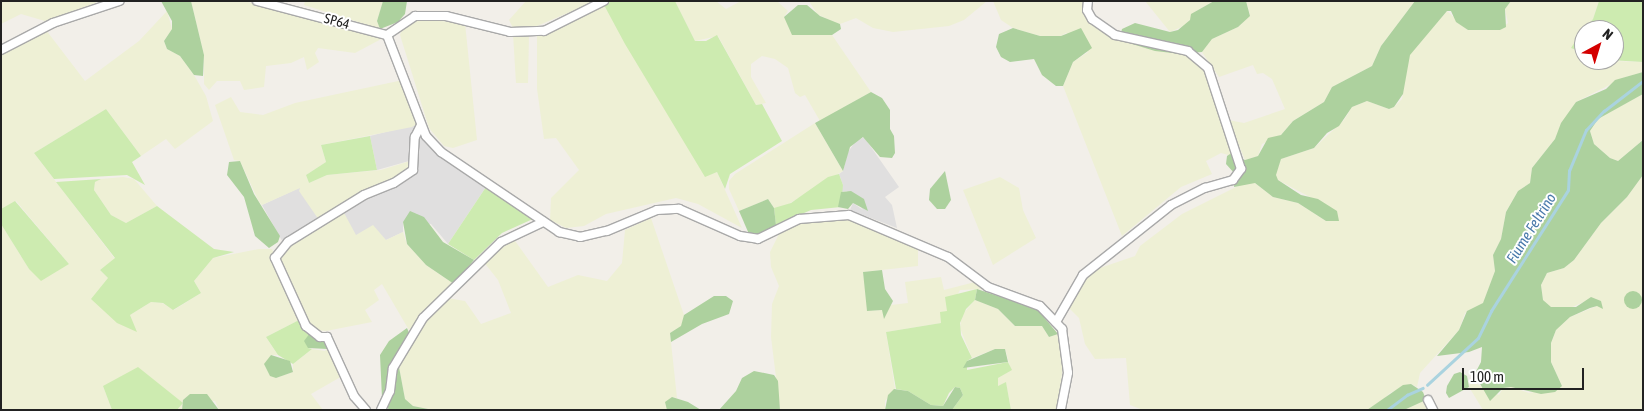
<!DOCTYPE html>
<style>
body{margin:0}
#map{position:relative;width:1644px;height:411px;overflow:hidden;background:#f2efe9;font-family:"Asap Condensed",sans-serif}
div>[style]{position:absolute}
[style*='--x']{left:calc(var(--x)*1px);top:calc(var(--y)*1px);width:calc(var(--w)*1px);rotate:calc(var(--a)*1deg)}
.residential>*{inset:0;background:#e0dfdf}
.farmland>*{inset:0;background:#eef0d5}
.grass>*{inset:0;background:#cdebb0}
.forest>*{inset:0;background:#add19e}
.round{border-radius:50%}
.stream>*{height:2.5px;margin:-1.25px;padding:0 1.25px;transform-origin:1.25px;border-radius:1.25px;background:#aad3df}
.roads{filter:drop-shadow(1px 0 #a9a9a9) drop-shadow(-1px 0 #a9a9a9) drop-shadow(0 1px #a9a9a9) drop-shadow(0 -1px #a9a9a9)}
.minor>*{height:8px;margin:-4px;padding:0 4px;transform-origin:4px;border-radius:4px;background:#fff}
span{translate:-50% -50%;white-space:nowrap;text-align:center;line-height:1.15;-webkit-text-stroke:4px #fff;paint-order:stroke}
.street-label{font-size:14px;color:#222}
.water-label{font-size:15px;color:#4a7aab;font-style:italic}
.frame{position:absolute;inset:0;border:2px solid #222;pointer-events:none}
.north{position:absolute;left:1574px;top:20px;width:50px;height:50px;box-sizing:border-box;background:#fff;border:1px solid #a7a7a7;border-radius:50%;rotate:39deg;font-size:14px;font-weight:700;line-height:20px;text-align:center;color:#222}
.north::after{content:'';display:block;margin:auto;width:18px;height:22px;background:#d40000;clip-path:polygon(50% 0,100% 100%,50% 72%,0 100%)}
.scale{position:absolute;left:1462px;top:368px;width:122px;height:22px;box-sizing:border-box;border:2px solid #222;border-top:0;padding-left:6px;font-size:15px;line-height:18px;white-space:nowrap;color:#222;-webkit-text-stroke:4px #fff;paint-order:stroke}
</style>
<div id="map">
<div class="residential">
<i style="clip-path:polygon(417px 124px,423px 136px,486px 187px,448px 244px,431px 224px,403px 222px,403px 232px,386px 240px,356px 235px,286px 248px,262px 205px,301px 187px,319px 220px,409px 161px,377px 170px,370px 136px)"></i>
<i style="clip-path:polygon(864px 137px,899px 187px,885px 197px,892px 205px,897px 228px,850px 210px,853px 203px,863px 210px,847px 191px,841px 192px,843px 185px,839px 174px,843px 171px,848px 152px,855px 142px)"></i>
</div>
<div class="farmland">
<i style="clip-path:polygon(1px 1px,95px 1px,96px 3px,45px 21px,21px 14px,1px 24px)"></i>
<i style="clip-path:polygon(191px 1px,244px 1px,385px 37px,355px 53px,318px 48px,315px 53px,319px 62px,307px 70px,304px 57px,291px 63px,266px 66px,264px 87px,244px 90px,240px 81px,217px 81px,209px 90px,204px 84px,204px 55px)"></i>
<i style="clip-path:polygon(305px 1px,383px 1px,377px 21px,380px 29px,304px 5px)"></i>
<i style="clip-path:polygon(526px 1px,596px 1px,537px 26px,513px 28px,509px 20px)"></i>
<i style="clip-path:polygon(675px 1px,716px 1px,726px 9px,741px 1px,777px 1px,788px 11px,784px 17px,799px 35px,832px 35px,871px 92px,820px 121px,805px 95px,800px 97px,795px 93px,788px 68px,775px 59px,762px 56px,751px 64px,751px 77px,766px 103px,756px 105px,718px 36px,695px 41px)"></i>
<i style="clip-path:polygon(809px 1px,987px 1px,964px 20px,949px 26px,893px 32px,873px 28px,856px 18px,840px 24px,833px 22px,817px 14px)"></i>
<i style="clip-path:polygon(993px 1px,1085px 1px,1085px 9px,1113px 34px,1170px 52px,1196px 52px,1207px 70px,1236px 157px,1221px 153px,1206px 161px,1212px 174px,1181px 187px,1122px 236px,1063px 86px,1073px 62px,1088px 52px,1066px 33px,1061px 36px,1040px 36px,1013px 28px,1001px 20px)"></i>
<i style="clip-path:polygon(1145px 1px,1214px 1px,1196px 11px,1186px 25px,1170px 32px)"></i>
<i style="clip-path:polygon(1246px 1px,1415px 1px,1381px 46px,1372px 66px,1332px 87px,1324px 102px,1293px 121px,1281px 135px,1262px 144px,1258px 156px,1245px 160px,1228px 120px,1244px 123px,1285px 109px,1272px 79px,1263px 73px,1257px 74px,1253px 65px,1219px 77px,1202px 52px,1212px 39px,1238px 27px,1250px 15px)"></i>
<i style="clip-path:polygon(1511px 1px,1599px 1px,1593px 19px,1571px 48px,1584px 53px,1584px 60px,1643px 62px,1643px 72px,1623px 78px,1576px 102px,1555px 139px,1532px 168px,1530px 183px,1518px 191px,1506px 212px,1501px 239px,1493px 255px,1495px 271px,1483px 304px,1465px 313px,1459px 330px,1420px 373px,1417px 387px,1411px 384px,1390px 393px,1378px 405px,1367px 410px,1143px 410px,1130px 405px,1126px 358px,1095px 359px,1085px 344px,1079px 318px,1069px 308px,1082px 280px,1097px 269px,1135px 256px,1140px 246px,1182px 214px,1244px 183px,1255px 183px,1273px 197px,1298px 203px,1326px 221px,1334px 210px,1278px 180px,1275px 175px,1281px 159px,1314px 148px,1344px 120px,1352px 107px,1367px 101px,1389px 109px,1394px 107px,1402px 99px,1409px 55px,1447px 11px,1468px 30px,1500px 30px,1508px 23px,1505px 9px)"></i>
<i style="clip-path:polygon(604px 5px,705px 176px,717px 172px,742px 228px,698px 204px,676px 198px,606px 214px,584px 226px,566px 228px,550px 220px,551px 198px,579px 170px,556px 138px,544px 139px,537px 89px,537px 35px)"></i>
<i style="clip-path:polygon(167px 11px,172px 29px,164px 41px,167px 49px,180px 56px,194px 75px,206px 96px,213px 121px,175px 149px,166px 139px,141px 156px,106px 109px,34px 153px,115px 259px,100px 270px,108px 278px,136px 332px,130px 315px,151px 302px,162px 303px,174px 310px,201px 293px,194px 281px,213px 258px,259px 249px,272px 249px,301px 319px,266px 337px,278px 355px,271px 355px,276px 378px,293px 372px,293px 364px,312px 349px,325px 351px,328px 347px,344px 375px,311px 394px,323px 410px,219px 410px,215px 401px,183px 400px,182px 410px,177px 410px,183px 403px,103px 386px,112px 410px,1px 410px,1px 224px,29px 269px,69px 264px,16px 201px,1px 209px,1px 52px,46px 30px,85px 81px,139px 41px)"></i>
<i style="clip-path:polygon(416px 19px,465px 23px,477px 140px,453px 148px,444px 146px,429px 128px,400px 35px,404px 25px)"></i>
<i style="clip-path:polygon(513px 34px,529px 34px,528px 83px,516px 83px)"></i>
<i style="clip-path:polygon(403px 80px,417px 124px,412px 127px,321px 145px,326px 162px,306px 175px,309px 183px,327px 175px,381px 170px,410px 161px,412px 167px,319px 220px,299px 191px,300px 188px,262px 205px,259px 202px,240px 161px,234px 160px,215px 105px,231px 97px,240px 112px,263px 115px,295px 103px)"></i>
<i style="clip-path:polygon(1643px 94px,1643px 140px,1618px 161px,1610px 158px,1594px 144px,1590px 131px,1597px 119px)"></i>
<i style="clip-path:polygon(815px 123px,843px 171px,782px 208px,774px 208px,768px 199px,739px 211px,729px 189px,729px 181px,735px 174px)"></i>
<i style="clip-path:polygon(1643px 175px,1643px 410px,1483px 410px,1469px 387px,1471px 381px,1499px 395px,1503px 388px,1512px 387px,1529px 393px,1562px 386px,1551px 362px,1551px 343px,1556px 330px,1570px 317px,1597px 306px,1588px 300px,1568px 309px,1550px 307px,1543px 300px,1541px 285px,1547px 273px,1564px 268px,1574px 260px,1601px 223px,1627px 197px)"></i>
<i style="clip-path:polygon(123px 177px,134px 179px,157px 206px,126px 223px,111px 215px,94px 190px,95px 182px,101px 179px)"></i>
<i style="clip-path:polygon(1000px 177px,1019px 188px,1023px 210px,1036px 238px,993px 265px,963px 190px)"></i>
<i style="clip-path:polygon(343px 211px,356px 235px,373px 225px,386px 240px,403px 232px,407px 244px,426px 265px,454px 284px,409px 330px,382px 284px,374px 290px,379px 300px,365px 310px,372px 322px,326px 331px,316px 330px,307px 321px,279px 257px,290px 244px)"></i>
<i style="clip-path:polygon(651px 218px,684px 315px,682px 326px,670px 333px,677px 398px,672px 397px,667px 410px,433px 410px,413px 406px,405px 399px,399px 367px,423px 320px,447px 298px,465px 301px,481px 324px,511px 313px,498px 280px,483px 261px,499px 243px,513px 238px,548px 287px,578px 275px,607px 281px,622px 263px,625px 230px)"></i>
<i style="clip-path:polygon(850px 219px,918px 247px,918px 266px,863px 272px,868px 311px,883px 310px,884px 318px,891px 305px,908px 303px,905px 282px,941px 277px,944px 290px,975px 282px,985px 289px,960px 290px,941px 323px,886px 332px,895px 389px,885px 401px,885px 410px,780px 410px,771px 337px,772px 304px,779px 286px,771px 267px,770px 252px,780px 232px,802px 221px)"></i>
<i style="clip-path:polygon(975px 300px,998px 309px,1015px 326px,1042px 326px,1049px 337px,1058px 334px,1063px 367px,1057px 410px,1011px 410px,1006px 383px,998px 386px,998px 378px,1011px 370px,1005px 349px,995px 349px,972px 358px,960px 328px,962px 315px)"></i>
<i style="clip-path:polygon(1426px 400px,1430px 410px,1404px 410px,1417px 404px)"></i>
</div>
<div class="grass">
<i style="clip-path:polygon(610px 1px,675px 1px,695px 41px,706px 41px,717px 35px,756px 105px,762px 104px,782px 141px,730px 174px,725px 189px,717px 172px,705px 177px,625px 44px,604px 5px)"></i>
<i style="clip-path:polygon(1599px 1px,1643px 1px,1643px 62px,1609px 60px,1614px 60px,1614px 30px,1584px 30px,1584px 53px,1571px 48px,1578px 37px,1593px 19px)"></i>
<i style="clip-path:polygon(106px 109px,141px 156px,132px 162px,145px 185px,127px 175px,54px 179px,34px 153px)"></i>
<i style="clip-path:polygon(370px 136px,377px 170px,327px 175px,309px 183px,306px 175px,326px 162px,321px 145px)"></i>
<i style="clip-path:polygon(839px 174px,843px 185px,841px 207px,811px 210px,776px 225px,774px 208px,791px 203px,828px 177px)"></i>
<i style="clip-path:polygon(101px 179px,95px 182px,94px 190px,111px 215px,126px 223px,157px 206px,214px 249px,234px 252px,213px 258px,194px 281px,201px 293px,173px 310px,163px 303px,151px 302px,130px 315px,137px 332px,117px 323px,91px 299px,108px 278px,100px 270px,115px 258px,56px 182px)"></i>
<i style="clip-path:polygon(486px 187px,535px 218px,502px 233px,474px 260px,448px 244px)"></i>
<i style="clip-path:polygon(15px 201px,69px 264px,41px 281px,29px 269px,1px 224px,1px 209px)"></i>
<i style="clip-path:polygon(977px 289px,975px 300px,966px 309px,960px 323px,961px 335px,972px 358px,967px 361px,967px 370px,1008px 362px,1012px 370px,998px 378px,998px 386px,1006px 382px,1011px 410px,952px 410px,963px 395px,960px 388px,955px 387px,949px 393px,943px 406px,931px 405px,908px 391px,896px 389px,886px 332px,941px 323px,940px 312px,947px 311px,945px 297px)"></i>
<i style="clip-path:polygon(301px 319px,315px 335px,308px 348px,312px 349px,293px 364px,278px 355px,266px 337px)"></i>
<i style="clip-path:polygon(138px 367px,183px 403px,177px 410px,112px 410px,103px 386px)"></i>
</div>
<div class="forest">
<i style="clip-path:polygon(161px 1px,191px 1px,204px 55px,203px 76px,194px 75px,180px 56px,167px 49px,164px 41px,172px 29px,172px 21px)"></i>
<i style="clip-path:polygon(383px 1px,407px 1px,405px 14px,398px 22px,380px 29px,377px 21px)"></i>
<i style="clip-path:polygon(1214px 1px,1246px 1px,1250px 16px,1238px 27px,1212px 39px,1202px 52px,1181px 54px,1155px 51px,1132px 44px,1120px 36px,1122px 29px,1135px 23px,1170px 32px,1178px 30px,1190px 20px,1191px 14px)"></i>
<i style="clip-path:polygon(1415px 1px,1511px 1px,1505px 9px,1506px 27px,1500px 30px,1468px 30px,1456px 22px,1451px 11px,1447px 11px,1410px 55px,1403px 94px,1394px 107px,1389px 109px,1367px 101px,1352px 107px,1339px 126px,1327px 133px,1314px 148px,1281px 159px,1276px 175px,1278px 180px,1301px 195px,1318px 199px,1337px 211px,1339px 221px,1326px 221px,1298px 203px,1273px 197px,1255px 183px,1234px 187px,1235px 174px,1226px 164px,1227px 156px,1230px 154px,1245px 160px,1258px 156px,1268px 138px,1281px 135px,1293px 121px,1324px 102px,1332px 87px,1372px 66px,1381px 46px)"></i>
<i style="clip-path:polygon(798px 5px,807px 5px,820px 16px,840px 24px,841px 29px,832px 35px,792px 35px,784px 17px)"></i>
<i style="clip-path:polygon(1013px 28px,1040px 36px,1061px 36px,1081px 28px,1092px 48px,1073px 62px,1063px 86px,1056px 86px,1042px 75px,1034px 59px,1010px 62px,1001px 57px,996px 47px,999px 34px)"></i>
<i style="clip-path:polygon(1643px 72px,1643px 94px,1598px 119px,1590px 131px,1594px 144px,1610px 158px,1618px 161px,1643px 140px,1643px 175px,1627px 197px,1601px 223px,1574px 260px,1564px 268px,1547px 273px,1541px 285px,1543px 300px,1551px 307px,1576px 307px,1591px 297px,1601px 301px,1603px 309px,1597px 306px,1590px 308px,1570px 317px,1556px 330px,1551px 343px,1551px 362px,1562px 386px,1555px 392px,1541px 394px,1511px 387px,1503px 388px,1490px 401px,1479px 382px,1471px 381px,1481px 362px,1482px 347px,1469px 352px,1437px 356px,1459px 330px,1467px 311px,1483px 303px,1495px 271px,1493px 255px,1501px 239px,1506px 212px,1518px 191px,1530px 183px,1532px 168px,1555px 139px,1561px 123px,1576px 102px,1606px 89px,1615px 80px)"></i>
<i style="clip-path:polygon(871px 92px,882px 98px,890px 110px,890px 129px,894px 136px,895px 153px,892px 158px,880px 157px,863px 137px,850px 147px,843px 171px,815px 123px)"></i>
<i style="clip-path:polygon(240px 161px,254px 194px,280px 236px,278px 242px,269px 248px,255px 236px,244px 197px,227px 175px,229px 162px)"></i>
<i style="clip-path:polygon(945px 171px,951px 200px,945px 209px,937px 209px,929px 200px,930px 189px)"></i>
<i style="clip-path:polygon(851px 191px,864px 199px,868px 211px,853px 203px,848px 209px,838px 207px,841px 192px)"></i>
<i style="clip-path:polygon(768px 199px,774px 208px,776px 225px,757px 235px,749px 234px,739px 211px)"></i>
<i style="clip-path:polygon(410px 211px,424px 217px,443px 242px,474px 260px,454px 284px,426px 265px,407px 244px,403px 222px)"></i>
<i style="clip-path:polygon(882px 270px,885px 289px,893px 301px,884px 319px,882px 310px,867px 311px,863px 272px)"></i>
<i style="clip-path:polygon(977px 289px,1037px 309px,1058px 334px,1049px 337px,1042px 326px,1015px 326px,998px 309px,975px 300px)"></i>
<i class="round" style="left:1624px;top:291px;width:18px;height:18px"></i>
<i style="clip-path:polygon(714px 296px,726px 296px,733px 301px,729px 314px,702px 324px,671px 342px,670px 333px,681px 326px,684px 315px)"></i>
<i style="clip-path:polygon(407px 328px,413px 342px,399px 367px,405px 399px,413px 406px,433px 410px,389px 410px,382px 398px,380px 355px,389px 341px)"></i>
<i style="clip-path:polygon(310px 333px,326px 339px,328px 349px,308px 348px,304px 341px)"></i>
<i style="clip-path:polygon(995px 349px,1005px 349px,1008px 362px,963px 368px,967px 361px)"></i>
<i style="clip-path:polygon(271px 355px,290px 361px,293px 372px,276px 378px,270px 376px,264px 364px)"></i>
<i style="clip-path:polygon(754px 371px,774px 375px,778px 381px,780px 410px,719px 410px,736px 391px,742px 378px)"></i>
<i style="clip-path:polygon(1460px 372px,1467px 376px,1469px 387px,1449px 398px,1446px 393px,1447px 386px,1454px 374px)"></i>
<i style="clip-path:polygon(1411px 384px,1423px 392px,1426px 400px,1404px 410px,1367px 410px,1403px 385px)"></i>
<i style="clip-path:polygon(955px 387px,960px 388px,963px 395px,952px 410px,885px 410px,888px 395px,894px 389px,908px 391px,931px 405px,943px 406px)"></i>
<i style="clip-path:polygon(190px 394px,207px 394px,219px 410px,182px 410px,183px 400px)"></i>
<i style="clip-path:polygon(672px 397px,688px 402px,701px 410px,667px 410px,665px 402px)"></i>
</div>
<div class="stream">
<i style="--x:1427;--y:385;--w:69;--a:-42.7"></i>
<i style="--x:1478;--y:338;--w:30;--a:-64"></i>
<i style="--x:1491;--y:311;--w:143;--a:-57.5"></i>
<i style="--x:1568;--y:190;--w:19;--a:-87"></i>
<i style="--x:1569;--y:171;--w:44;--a:-67.5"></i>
<i style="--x:1586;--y:130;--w:26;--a:-47"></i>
<i style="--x:1604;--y:111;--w:49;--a:-37.6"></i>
<i style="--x:1387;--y:410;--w:25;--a:-37"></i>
<i style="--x:1407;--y:395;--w:17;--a:-24"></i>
</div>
<div class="roads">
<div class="minor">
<i style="--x:257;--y:1;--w:134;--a:14.7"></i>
<i style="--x:387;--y:35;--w:108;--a:68.9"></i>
<i style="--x:426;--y:136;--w:22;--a:47"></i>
<i style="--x:441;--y:152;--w:143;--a:34.1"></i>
<i style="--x:559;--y:232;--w:22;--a:13"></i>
<i style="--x:580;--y:237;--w:28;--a:-13"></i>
<i style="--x:607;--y:231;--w:54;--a:-22.8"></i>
<i style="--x:657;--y:210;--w:22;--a:-3"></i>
<i style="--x:679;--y:209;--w:67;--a:23.9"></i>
<i style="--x:740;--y:236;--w:18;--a:9"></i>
<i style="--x:758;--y:239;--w:46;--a:-26"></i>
<i style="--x:799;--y:219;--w:50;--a:-4.6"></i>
<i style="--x:849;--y:215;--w:108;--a:23"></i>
<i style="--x:948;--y:257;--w:50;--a:36.9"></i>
<i style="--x:988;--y:287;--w:55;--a:20.1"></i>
<i style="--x:1040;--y:306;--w:32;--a:46"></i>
<i style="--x:1062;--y:329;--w:44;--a:82.2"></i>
<i style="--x:1068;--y:373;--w:38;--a:101"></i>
<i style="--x:387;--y:35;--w:34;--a:-34"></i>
<i style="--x:415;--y:16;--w:31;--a:0"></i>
<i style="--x:446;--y:16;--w:66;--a:14"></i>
<i style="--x:510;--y:32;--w:34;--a:-2"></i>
<i style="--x:544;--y:31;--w:67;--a:-26.6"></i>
<i style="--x:1;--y:50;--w:59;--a:-27.4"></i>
<i style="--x:53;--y:23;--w:70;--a:-18.4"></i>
<i style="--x:1056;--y:322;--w:54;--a:-60.1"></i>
<i style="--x:1083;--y:275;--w:112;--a:-38.5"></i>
<i style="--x:1171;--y:205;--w:38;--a:-27"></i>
<i style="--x:1205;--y:188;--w:29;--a:-16"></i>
<i style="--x:1233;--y:180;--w:14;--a:-54"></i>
<i style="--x:1241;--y:169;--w:106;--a:-108.1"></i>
<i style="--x:1208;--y:68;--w:26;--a:-140"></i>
<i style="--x:1188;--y:51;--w:75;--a:-167.6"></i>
<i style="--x:1115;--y:35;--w:28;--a:-145"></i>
<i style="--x:1092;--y:19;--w:10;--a:-119"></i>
<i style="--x:1087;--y:10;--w:9;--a:-84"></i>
<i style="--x:1428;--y:400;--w:11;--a:63"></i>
<i style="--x:366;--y:410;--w:18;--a:-131"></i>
<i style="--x:354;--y:396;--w:65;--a:-114.6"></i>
<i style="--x:327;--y:337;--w:7;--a:180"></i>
<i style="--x:320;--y:337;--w:18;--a:-142"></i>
<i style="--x:306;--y:326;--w:75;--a:-114.5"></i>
<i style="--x:275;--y:258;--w:21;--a:-51"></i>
<i style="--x:288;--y:242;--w:89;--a:-31.7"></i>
<i style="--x:364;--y:195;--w:32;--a:-22"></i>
<i style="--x:394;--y:183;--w:23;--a:-34"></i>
<i style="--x:413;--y:170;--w:33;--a:-87"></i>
<i style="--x:415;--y:137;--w:13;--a:-63"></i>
<i style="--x:381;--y:410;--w:21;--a:-65"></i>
<i style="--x:390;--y:391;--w:23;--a:-83"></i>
<i style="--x:393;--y:368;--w:58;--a:-59"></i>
<i style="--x:423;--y:318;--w:109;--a:-44.3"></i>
<i style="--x:501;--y:242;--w:47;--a:-25.5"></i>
</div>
</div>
<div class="street-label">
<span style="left:337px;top:21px;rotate:15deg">SP64</span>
</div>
<div class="water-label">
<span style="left:1531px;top:228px;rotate:-58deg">Fiume Feltrino</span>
</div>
<div class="frame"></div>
<div class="north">N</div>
<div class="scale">100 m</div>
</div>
